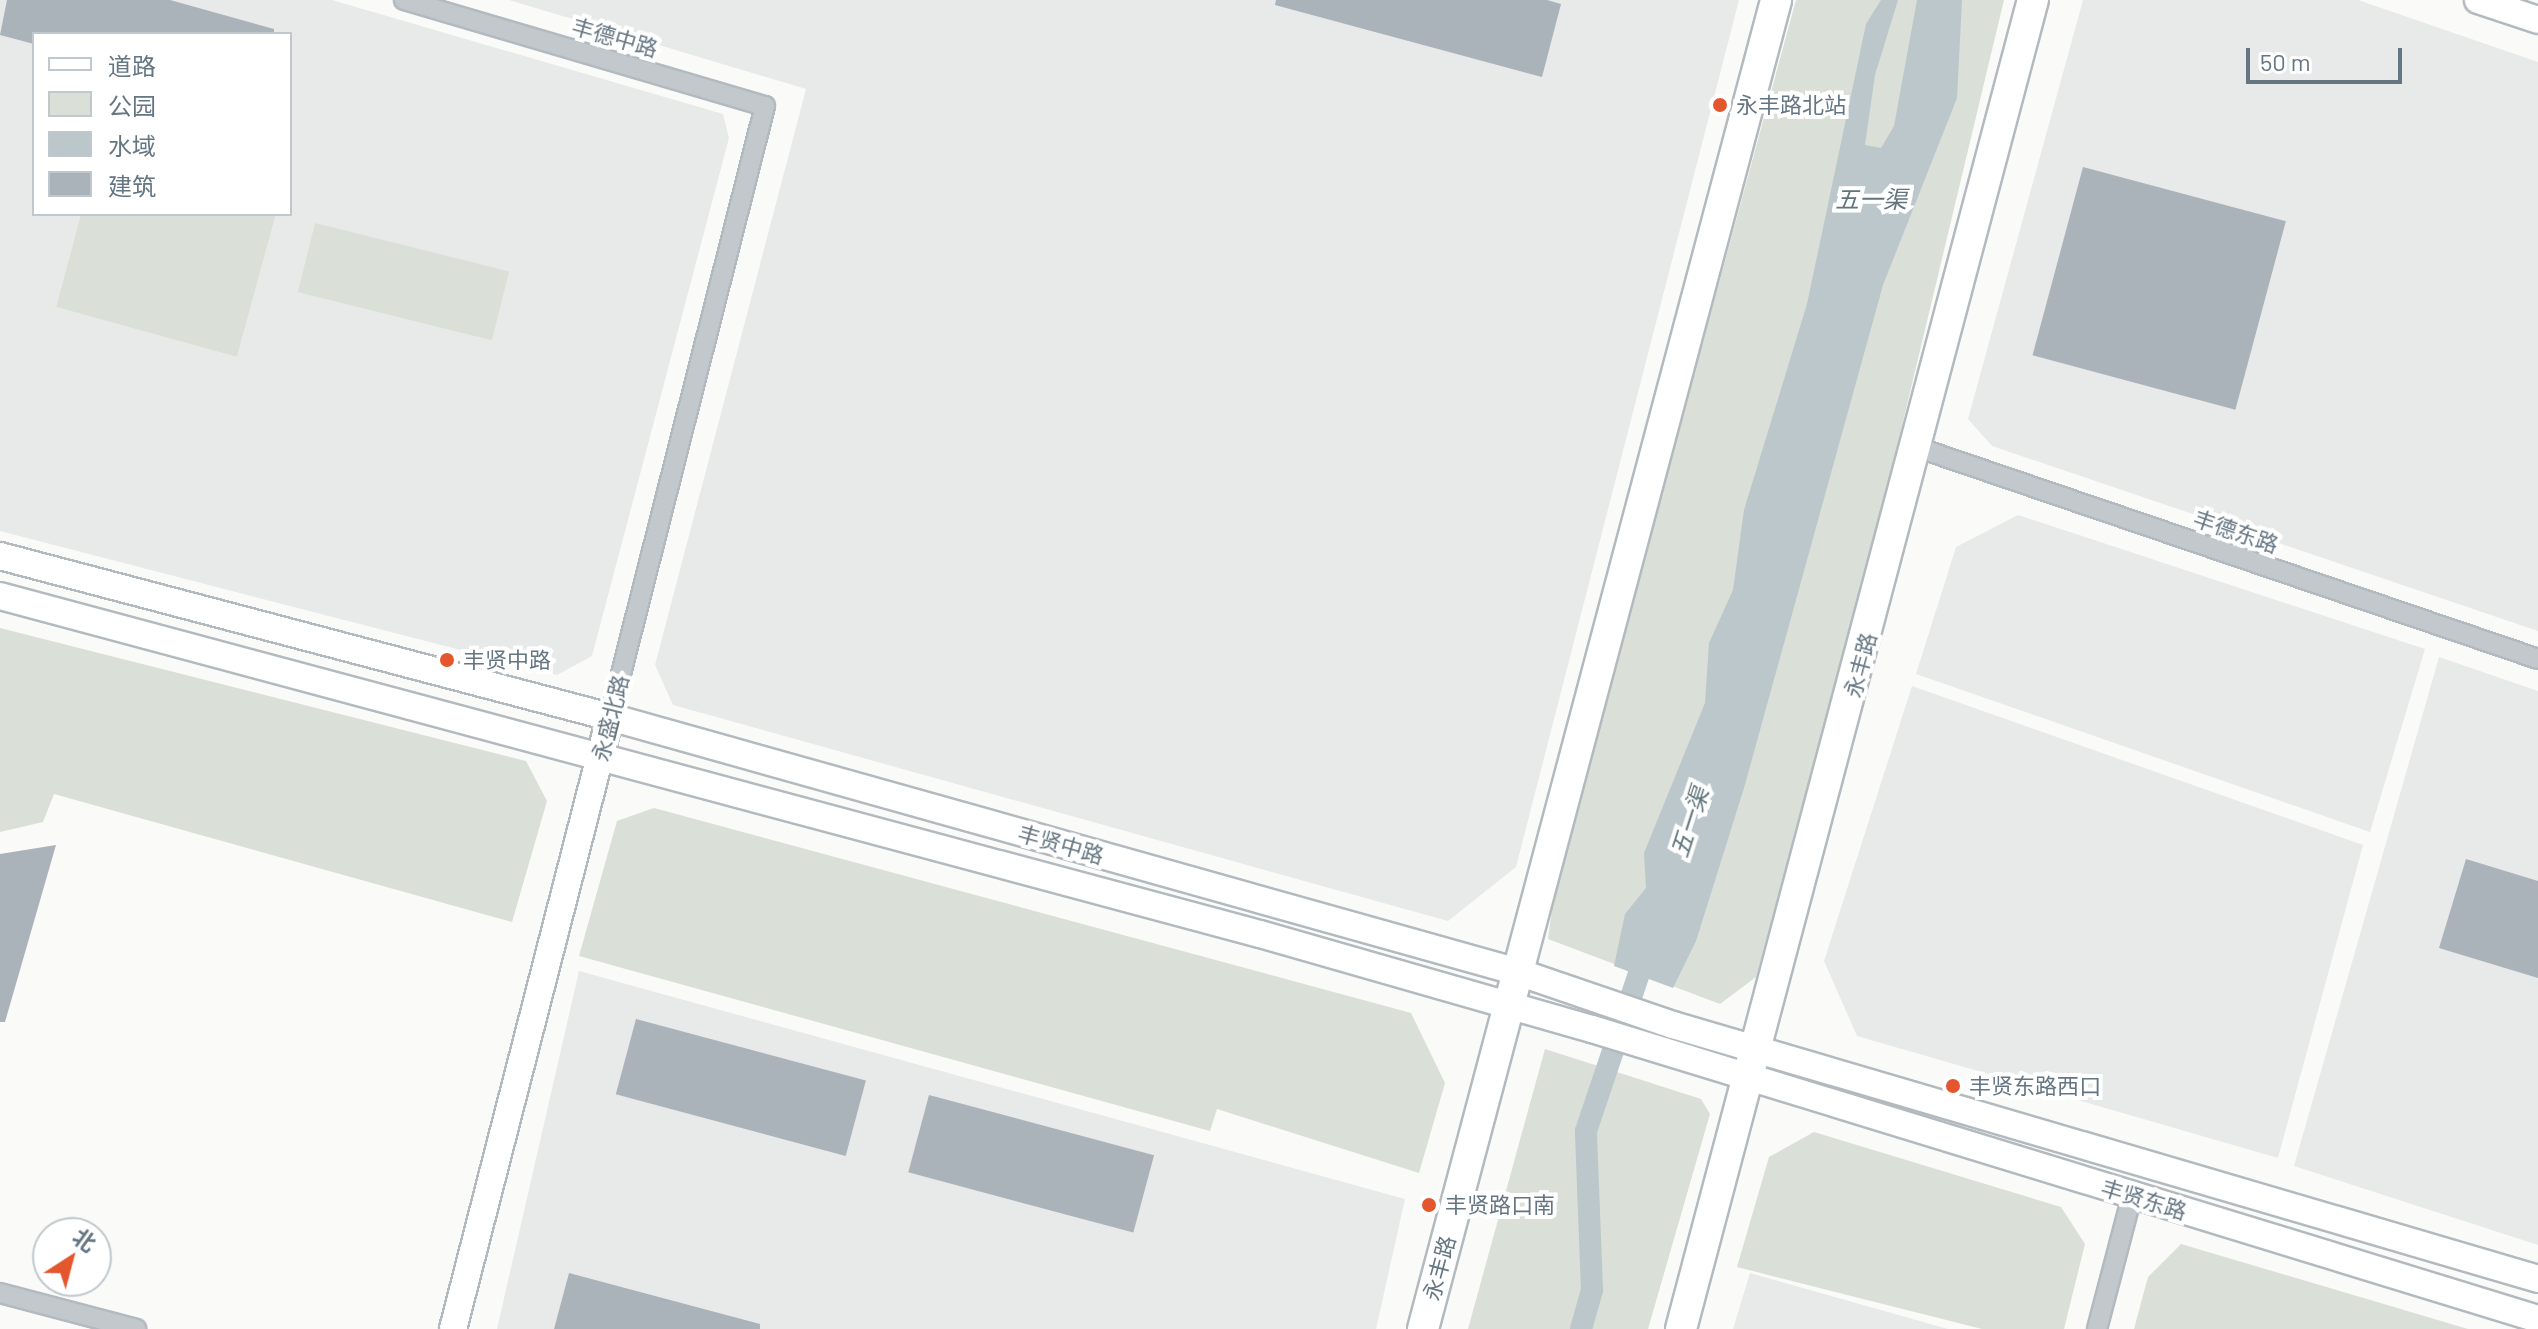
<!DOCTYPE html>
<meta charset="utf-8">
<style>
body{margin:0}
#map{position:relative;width:2538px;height:1329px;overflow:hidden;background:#fafaf8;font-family:Barlow,"Noto Sans SC",sans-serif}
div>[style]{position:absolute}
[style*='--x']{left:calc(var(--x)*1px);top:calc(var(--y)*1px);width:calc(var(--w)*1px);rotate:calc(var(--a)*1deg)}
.built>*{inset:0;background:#e8e9e9}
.green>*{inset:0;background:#dadfd7;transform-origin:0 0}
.water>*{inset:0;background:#bbc7cb}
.canal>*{height:22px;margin:-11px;padding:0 11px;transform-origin:11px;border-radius:11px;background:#bbc7cb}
.building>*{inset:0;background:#aab3b9;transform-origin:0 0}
.roads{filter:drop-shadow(2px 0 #b3babf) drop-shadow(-2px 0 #b3babf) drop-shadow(0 2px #b3babf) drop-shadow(0 -2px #b3babf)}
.street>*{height:18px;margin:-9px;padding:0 9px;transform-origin:9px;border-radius:9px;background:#c3c8cc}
.secondary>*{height:26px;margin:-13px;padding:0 13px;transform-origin:13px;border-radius:13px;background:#fff}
.primary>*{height:30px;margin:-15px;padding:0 15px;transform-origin:15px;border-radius:15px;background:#fff}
.dots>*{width:22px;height:22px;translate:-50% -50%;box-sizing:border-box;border:4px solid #fff;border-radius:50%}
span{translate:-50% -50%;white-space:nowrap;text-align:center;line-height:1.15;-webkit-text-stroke:8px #fff;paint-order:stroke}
.street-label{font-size:22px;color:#657683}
.poi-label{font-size:22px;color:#657683}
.left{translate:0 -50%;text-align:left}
.water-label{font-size:24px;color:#60757c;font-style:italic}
.legend{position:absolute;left:32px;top:32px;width:260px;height:184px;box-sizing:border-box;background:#fff;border:2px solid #c1c8cd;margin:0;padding:10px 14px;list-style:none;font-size:24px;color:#657683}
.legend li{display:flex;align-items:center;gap:16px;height:40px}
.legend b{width:40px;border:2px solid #c1c8cd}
.north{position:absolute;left:32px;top:1217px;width:80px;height:80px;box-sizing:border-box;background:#fff;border:2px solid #c1c8cd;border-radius:50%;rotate:36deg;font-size:22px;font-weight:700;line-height:32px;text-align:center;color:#657683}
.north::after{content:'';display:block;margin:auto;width:28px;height:36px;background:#e4572e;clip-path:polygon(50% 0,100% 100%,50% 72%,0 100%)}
.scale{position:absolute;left:2246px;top:48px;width:156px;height:36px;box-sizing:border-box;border:4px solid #657683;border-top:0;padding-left:10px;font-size:24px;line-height:28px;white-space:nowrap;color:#657683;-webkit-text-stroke:6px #fff;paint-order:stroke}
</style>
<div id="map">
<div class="built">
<i style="clip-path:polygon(evenodd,0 0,332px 0,723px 114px,729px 138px,592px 656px,557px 675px,0 531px,0 0,34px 34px,290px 34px,290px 214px,276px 214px,237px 357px,56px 307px,81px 214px,34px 214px,34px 34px)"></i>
<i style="clip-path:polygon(509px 0,1739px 0,1516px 867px,1448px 921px,673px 705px,655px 665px,806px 89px)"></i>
<i style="clip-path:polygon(2083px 0,2358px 0,2538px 62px,2538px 631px,1992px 446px,1968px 419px)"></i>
<i style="clip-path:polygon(2018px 515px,2425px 649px,2370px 832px,1916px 674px,1956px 547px)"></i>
<i style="clip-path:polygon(2439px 657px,2538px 691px,2538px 1245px,2294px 1166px)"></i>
<i style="clip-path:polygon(1912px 686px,2363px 845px,2278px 1158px,1857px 1036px,1824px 961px)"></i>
<i style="clip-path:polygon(579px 971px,1405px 1199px,1376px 1329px,497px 1329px)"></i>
<i style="clip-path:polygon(1750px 1273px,1948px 1329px,1733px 1329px)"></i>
</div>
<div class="green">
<i style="clip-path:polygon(1796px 0,2004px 0,1872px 551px,1756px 977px,1720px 1004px,1548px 939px,1555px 885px)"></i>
<i style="clip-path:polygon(81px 214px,276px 214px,237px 357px,56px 307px)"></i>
<i style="left:315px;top:223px;width:200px;height:71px;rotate:14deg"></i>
<i style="clip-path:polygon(0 628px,526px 761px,547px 801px,512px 922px,54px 794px,43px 822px,0 832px)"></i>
<i style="clip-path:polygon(654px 808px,1411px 1013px,1445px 1083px,1419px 1173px,1217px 1109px,1210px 1131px,579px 956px,617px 821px)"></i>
<i style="clip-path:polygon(1545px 1049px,1701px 1099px,1710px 1114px,1648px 1329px,1468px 1329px)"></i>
<i style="clip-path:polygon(1814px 1132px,2061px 1207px,2085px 1244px,2064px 1329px,1982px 1329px,1737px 1267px,1769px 1157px)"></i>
<i style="clip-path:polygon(2181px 1244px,2468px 1329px,2134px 1329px,2148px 1277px)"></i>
</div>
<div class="water">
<i style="clip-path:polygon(1881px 0,1898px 0,1875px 75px,1865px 145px,1881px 148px,1894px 126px,1917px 0,1962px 0,1957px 98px,1883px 285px,1744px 788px,1696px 941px,1673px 988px,1614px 966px,1625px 914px,1646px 888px,1644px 853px,1705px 703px,1709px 643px,1733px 590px,1744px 510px,1807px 304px,1866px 24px)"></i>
</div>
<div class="canal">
<i style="--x:1581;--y:1329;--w:41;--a:-74.2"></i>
<i style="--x:1592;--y:1290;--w:159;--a:-92.2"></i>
<i style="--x:1586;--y:1131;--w:194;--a:-71.4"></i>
</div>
<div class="building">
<i style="clip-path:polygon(7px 0,170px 0,274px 29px,274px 34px,34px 34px,34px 44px,0 35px)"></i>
<i style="clip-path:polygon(1276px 0,1547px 0,1561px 4px,1542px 77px,1275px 5px)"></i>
<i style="left:2083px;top:167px;width:210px;height:195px;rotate:15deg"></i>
<i style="clip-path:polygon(56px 845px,5px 1022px,0 1022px,0 854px)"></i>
<i style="clip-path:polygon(2466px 859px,2538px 881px,2538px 978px,2439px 948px)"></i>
<i style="left:636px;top:1019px;width:238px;height:78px;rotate:15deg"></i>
<i style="left:929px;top:1095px;width:233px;height:80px;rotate:15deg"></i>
<i style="clip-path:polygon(569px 1273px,760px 1324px,760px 1329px,554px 1329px)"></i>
</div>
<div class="roads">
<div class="street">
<i style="--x:404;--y:0;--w:376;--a:16.4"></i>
<i style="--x:765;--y:106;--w:630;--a:104.23"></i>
<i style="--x:1919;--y:448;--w:654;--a:18.82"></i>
<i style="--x:0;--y:1293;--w:141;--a:14.8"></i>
<i style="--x:2097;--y:1329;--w:138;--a:-75.3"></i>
</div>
<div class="secondary">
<i style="--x:2478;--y:0;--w:63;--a:18.4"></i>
<i style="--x:0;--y:556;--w:631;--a:14.79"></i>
<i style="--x:610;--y:717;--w:943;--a:15.69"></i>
<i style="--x:1518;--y:972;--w:164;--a:18.9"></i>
<i style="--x:1673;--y:1025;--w:902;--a:16.36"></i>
<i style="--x:0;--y:596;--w:1305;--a:15.02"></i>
<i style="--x:1260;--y:934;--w:345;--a:16"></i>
<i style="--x:1592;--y:1029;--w:989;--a:17.04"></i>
<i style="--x:453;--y:1329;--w:632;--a:-75.61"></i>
</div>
<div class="primary">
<i style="--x:1423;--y:1329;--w:1375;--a:-75.12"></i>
<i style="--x:1681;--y:1329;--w:1375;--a:-75.17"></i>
</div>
</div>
<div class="dots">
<i style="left:1720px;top:105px;background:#e4572e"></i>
<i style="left:447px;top:660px;background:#e4572e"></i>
<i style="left:1953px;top:1086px;background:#e4572e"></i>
<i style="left:1429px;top:1205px;background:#e4572e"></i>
</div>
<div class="street-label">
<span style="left:615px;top:37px;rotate:16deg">丰德中路</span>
<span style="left:2236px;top:531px;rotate:19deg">丰德东路</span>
<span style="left:1860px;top:665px;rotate:-75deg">永丰路</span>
<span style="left:610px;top:718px;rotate:-76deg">永盛北路</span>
<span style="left:1061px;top:844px;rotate:16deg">丰贤中路</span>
<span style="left:2144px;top:1199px;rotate:17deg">丰贤东路</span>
<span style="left:1439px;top:1268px;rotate:-75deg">永丰路</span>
</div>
<div class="poi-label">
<span class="left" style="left:1736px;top:105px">永丰路北站</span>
<span class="left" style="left:463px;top:660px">丰贤中路</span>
<span class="left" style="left:1969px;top:1086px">丰贤东路西口</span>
<span class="left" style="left:1445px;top:1205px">丰贤路口南</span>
</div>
<div class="water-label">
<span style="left:1871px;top:199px">五一渠</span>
<span style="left:1689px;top:822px;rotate:-72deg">五一渠</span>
</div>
<ul class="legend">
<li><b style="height:10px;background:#fff"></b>道路</li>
<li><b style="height:22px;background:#dadfd7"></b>公园</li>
<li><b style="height:22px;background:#bbc7cb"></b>水域</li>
<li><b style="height:22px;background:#aab3b9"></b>建筑</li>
</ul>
<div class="north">北</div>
<div class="scale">50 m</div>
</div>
